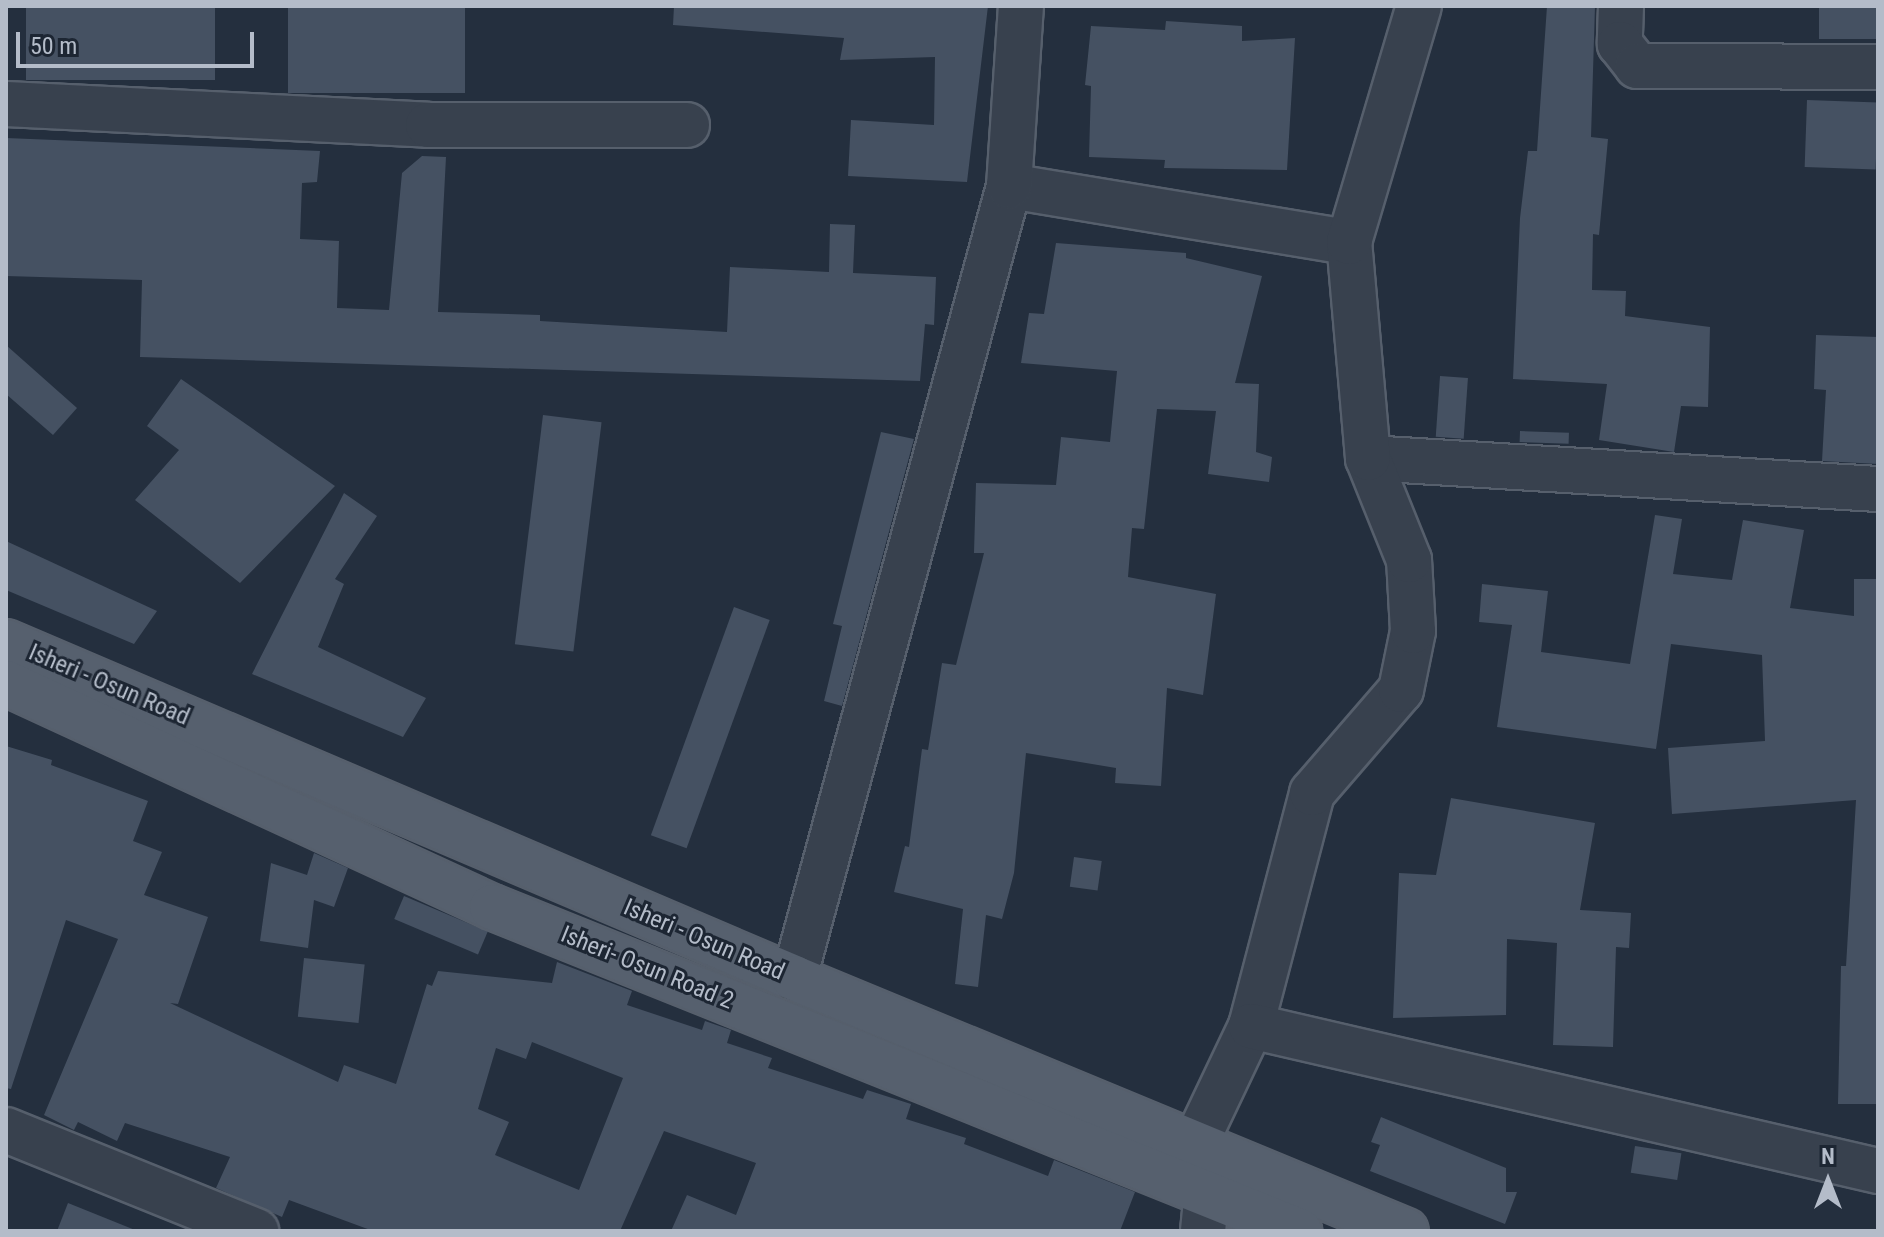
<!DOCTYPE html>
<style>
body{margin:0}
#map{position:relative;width:1884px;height:1237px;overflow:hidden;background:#242f3e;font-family:"Roboto Condensed",sans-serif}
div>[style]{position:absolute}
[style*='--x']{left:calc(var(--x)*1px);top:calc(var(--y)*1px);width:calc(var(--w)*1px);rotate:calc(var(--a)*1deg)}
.building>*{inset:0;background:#455162;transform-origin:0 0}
.roads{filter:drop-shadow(2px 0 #565f6c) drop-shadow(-2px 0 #565f6c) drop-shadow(0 2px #565f6c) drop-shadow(0 -2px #565f6c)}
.minor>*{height:44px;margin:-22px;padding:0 22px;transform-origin:22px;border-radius:22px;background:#38414e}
.major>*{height:44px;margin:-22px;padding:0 22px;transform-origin:22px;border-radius:22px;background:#56606e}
span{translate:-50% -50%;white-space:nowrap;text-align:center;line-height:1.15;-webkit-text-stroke:6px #1d2633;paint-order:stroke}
.street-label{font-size:24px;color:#b4bcc9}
.frame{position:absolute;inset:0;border:8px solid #b4bcc9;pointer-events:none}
.north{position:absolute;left:1788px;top:1141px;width:80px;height:80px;-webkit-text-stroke:6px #1d2633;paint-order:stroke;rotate:0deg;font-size:22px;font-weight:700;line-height:32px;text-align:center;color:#b4bcc9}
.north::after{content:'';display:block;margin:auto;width:28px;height:36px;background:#b4bcc9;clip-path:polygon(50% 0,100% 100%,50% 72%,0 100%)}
.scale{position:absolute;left:16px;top:32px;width:238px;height:36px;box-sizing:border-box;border:4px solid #b4bcc9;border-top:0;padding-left:10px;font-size:24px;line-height:28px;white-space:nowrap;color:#b4bcc9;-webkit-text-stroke:6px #1d2633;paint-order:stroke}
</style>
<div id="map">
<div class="building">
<i style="left:26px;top:6px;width:189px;height:74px"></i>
<i style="left:288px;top:6px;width:177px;height:87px"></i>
<i style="clip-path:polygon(674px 6px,988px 6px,967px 182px,848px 176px,851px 120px,934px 125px,935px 57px,840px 60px,844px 38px,673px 25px)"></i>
<i style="clip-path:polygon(1547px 6px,1595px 6px,1591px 137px,1608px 139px,1599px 235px,1593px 234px,1592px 290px,1626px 291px,1625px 316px,1710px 327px,1708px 407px,1681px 406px,1674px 452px,1599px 440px,1607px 384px,1513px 379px,1520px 218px,1528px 151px,1537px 151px)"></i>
<i style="left:1819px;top:6px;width:59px;height:33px"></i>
<i style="clip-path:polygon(1166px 21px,1242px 26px,1242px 41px,1295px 38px,1287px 170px,1164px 168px,1165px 160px,1089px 157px,1091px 86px,1085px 85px,1091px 26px,1165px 30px)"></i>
<i style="left:1807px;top:100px;width:71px;height:67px;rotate:2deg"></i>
<i style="clip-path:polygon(6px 138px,320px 151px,317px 182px,302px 183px,300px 239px,339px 241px,337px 308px,389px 310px,402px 173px,422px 156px,446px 157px,438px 312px,540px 315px,540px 321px,727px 332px,730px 267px,829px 272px,830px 224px,855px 225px,853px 273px,936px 277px,934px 325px,925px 324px,920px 381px,140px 357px,142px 280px,6px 276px)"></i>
<i style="clip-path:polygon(1056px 243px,1186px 253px,1186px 258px,1262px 276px,1235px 383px,1259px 384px,1256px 452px,1272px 457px,1269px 482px,1208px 474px,1216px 411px,1157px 409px,1144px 529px,1132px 528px,1128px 577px,1216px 594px,1203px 695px,1167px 688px,1161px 786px,1115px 783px,1116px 768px,1026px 753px,1014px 873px,1002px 919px,986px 915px,978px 987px,955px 984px,963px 909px,894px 892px,905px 846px,909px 847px,922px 749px,928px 750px,942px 663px,956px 665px,984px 553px,974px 553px,976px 483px,1056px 485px,1061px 437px,1110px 442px,1117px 371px,1021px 363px,1029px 313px,1044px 314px)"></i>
<i style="clip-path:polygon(1816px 335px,1878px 337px,1878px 464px,1822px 461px,1826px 390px,1814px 389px)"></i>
<i style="clip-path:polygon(6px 345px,77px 408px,53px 435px,6px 394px)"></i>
<i style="left:1440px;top:376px;width:28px;height:61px;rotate:4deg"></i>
<i style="clip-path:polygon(181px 379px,335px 486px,240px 583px,135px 500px,179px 450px,147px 426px)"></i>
<i style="left:543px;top:415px;width:59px;height:231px;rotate:7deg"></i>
<i style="left:1520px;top:431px;width:49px;height:11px;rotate:2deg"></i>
<i style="clip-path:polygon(881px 432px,914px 439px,842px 706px,824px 701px,842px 626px,833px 624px)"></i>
<i style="clip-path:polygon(344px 493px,377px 516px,335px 579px,344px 584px,318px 647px,426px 698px,403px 737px,252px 674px)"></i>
<i style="clip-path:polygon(1655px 515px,1682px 519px,1673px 574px,1732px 580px,1743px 520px,1804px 530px,1790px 608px,1854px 616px,1854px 579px,1878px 579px,1878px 1104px,1838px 1104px,1841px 966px,1846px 966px,1856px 800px,1672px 814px,1668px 748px,1765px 741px,1762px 655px,1671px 644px,1656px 749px,1497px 727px,1512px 625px,1479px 622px,1482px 584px,1548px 591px,1541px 652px,1630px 664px)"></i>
<i style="clip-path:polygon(6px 541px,157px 611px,134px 644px,6px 590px)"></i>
<i style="left:734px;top:607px;width:38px;height:243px;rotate:20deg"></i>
<i style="clip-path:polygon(evenodd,6px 746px,52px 760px,51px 765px,148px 801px,133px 841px,162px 852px,144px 895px,208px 917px,178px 1004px,170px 1003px,338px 1082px,344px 1065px,396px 1084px,427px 984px,432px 986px,438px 971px,552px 983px,557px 962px,632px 991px,627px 1005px,702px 1030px,705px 1021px,731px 1030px,727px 1043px,772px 1058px,768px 1068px,863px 1099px,867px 1090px,911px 1104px,906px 1119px,966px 1138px,964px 1144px,1048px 1176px,1054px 1160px,1135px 1192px,1120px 1231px,671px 1231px,687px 1195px,736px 1215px,756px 1163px,664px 1131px,620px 1231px,373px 1231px,289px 1200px,282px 1217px,216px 1188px,230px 1157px,125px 1123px,117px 1141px,78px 1122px,74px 1130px,44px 1115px,118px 939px,66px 920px,11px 1089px,6px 1088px,6px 746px,532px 1042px,623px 1078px,579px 1190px,495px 1155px,509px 1122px,478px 1109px,496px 1048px,526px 1059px,532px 1042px)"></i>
<i style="clip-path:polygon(1451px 798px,1595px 823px,1580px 910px,1631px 913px,1629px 948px,1616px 947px,1613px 1047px,1553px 1045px,1557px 943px,1507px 939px,1506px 1015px,1393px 1018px,1399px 873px,1436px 875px)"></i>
<i style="clip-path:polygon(314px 853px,348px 868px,334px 907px,314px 900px,308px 948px,260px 941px,271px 863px,307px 875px)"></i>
<i style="left:1074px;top:857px;width:28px;height:30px;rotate:8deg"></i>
<i style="left:404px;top:896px;width:91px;height:25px;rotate:23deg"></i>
<i style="left:304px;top:958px;width:61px;height:59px;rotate:6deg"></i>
<i style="clip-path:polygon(1381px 1117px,1506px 1168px,1506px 1192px,1517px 1192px,1505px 1224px,1370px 1171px,1380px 1145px,1371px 1142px)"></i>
<i style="left:1635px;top:1146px;width:47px;height:27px;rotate:9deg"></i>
<i style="clip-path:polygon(68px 1203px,135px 1230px,135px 1231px,57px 1231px)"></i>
</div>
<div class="roads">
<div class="minor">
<i style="--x:1621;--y:6;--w:38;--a:92"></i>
<i style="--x:1620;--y:44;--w:28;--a:52"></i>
<i style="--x:1637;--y:66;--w:241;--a:0.2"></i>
<i style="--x:6;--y:104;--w:423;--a:2.8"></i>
<i style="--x:428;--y:125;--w:259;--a:0"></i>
<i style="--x:1009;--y:186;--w:345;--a:9.4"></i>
<i style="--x:1368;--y:458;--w:511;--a:3.48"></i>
<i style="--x:794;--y:978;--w:821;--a:-74.81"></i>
<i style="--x:1009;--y:186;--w:180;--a:-86.2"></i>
<i style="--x:1251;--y:1026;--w:241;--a:-75.3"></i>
<i style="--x:1312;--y:793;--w:136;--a:-49.2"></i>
<i style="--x:1401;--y:690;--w:60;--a:-78.5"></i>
<i style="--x:1413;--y:631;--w:71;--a:-93.2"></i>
<i style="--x:1409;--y:560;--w:110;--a:-111.9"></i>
<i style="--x:1368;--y:458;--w:217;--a:-95"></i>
<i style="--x:1349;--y:242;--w:246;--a:-73.5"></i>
<i style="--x:6;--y:1130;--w:270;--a:22"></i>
<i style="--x:1196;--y:1142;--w:128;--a:-64.6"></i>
<i style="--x:1251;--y:1026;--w:644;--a:13.02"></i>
<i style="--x:1203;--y:1231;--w:40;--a:-84.3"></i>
<i style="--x:1207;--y:1191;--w:34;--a:-67"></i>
</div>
<div class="major">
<i style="--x:6;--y:642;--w:857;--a:23.09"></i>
<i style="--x:794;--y:978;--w:662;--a:22.46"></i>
<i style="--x:6;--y:683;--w:535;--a:24.75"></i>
<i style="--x:492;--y:907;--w:870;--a:21.87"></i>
</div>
</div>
<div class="street-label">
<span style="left:109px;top:685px;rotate:23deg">Isheri - Osun Road</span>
<span style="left:704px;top:940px;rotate:23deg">Isheri - Osun Road</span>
<span style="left:647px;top:968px;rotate:22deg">Isheri- Osun Road 2</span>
</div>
<div class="frame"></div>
<div class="north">N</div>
<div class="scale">50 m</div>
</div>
